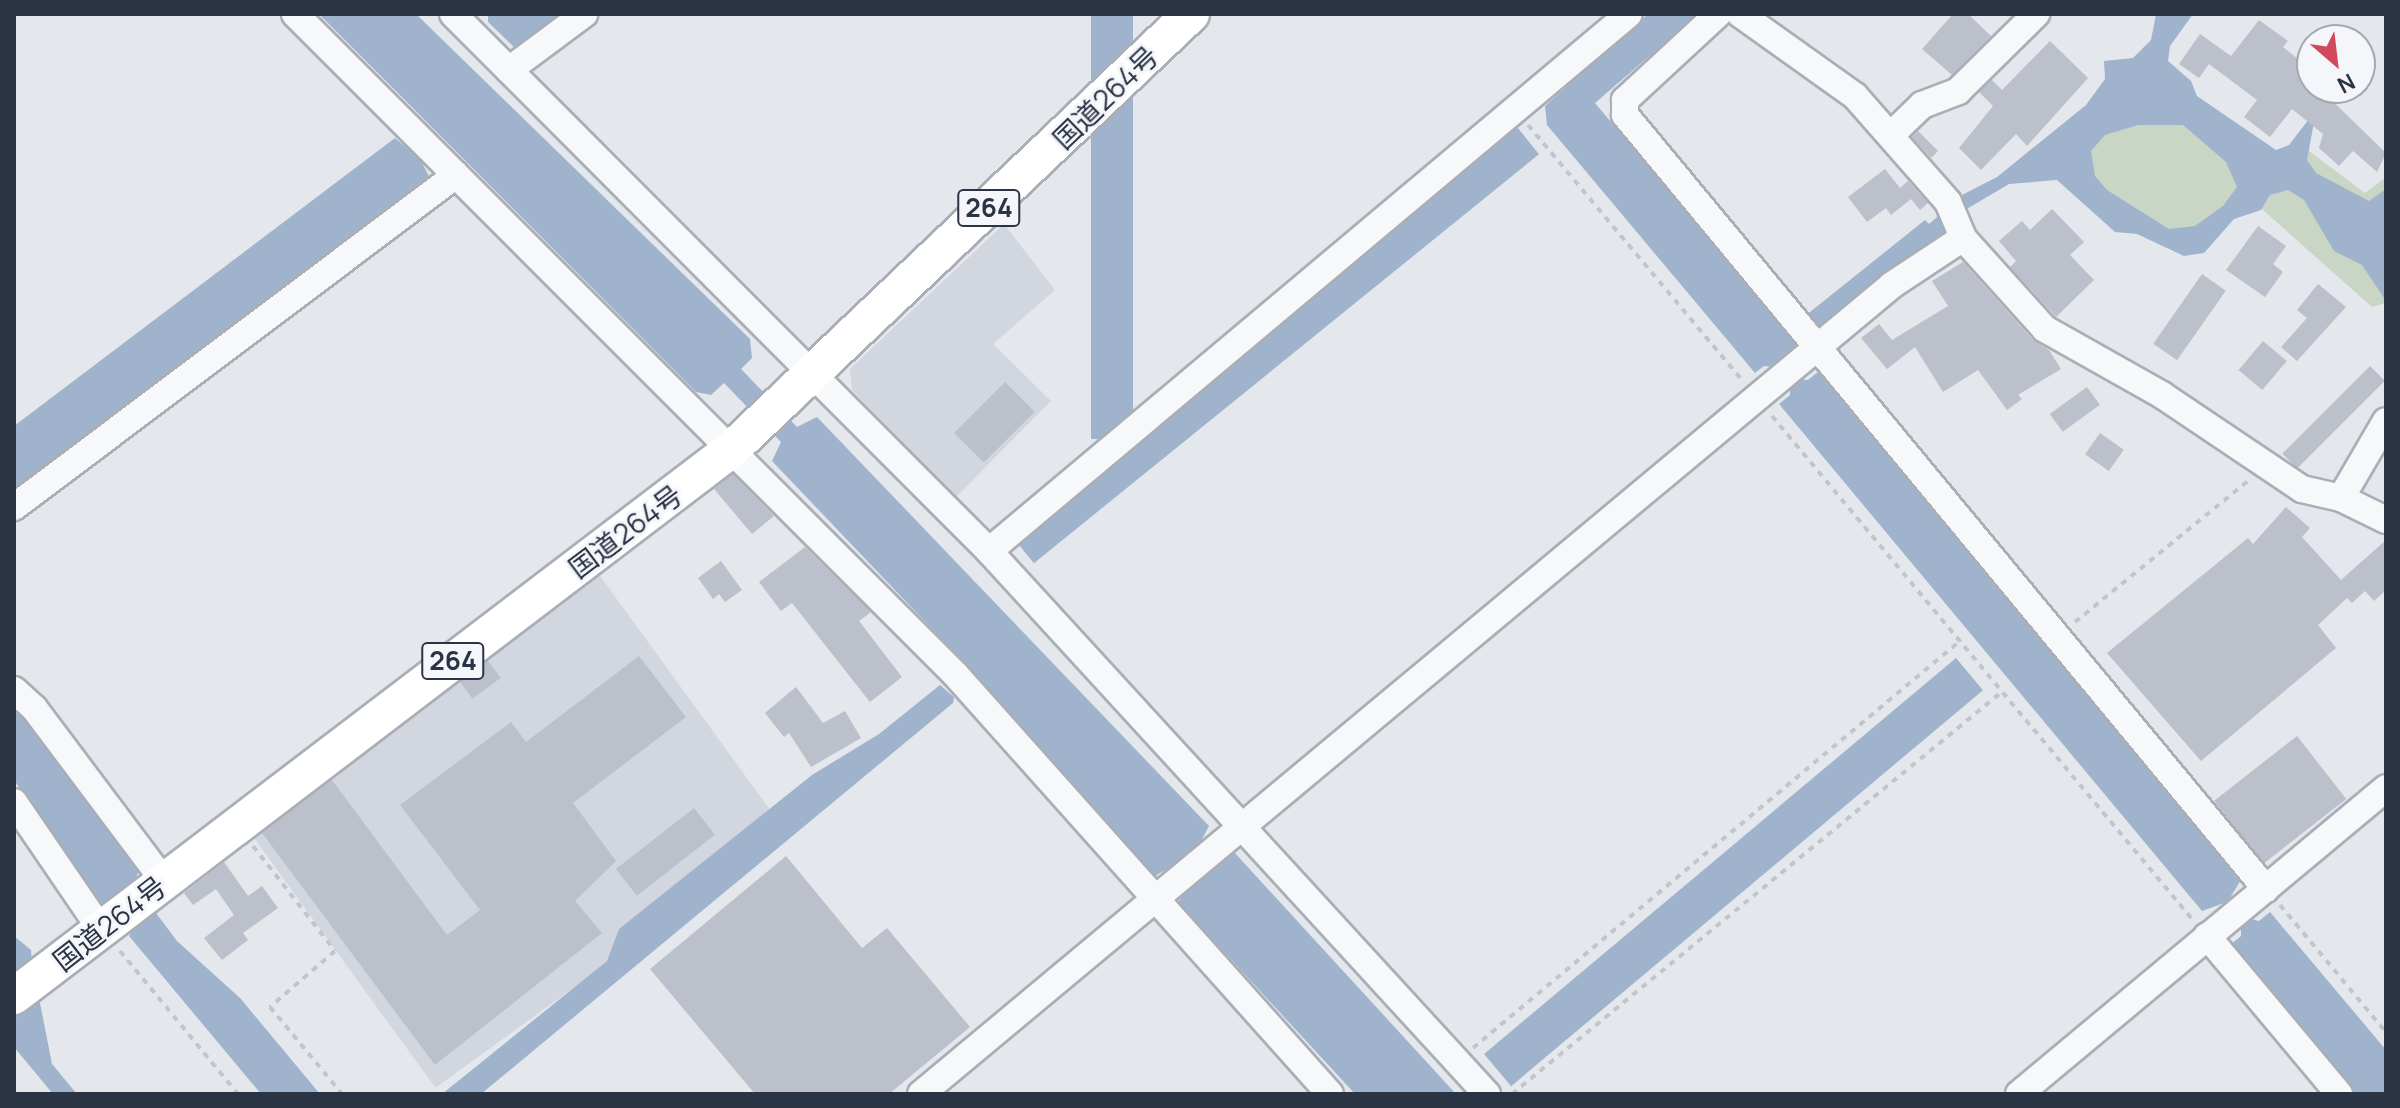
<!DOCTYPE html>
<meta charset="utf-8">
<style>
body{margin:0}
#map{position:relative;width:2400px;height:1108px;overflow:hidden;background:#e4e7ec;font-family:Manrope,"Noto Sans JP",sans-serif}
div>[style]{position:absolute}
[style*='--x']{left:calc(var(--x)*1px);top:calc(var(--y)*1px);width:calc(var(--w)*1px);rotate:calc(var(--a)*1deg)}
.built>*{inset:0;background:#d2d6de;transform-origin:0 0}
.green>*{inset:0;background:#c9d6c5}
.water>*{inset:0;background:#9fb4cc;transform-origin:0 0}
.building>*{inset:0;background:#bbc0ca;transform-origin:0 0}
.path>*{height:4px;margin-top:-2px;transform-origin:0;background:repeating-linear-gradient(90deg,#c2c5cb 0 6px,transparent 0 12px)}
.roads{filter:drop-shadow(2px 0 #a9aeb7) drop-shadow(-2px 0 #a9aeb7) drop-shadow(0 2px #a9aeb7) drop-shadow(0 -2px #a9aeb7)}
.minor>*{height:26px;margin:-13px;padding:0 13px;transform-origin:13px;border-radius:13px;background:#f7f8fa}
.highway>*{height:36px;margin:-18px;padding:0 18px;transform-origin:18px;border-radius:18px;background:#fff}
span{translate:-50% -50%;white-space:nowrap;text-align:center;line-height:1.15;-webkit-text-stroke:6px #f4f6f9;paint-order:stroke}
.shield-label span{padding:2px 6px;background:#f4f6f9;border:2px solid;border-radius:6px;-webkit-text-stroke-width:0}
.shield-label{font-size:26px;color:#2b3445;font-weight:700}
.street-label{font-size:28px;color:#2b3445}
.frame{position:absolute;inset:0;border:16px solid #2b3445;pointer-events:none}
.north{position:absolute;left:2296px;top:24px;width:80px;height:80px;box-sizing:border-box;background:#f4f6f9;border:2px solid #a4a8b1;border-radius:50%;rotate:152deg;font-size:22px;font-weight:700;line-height:32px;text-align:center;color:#2b3445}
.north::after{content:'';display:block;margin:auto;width:28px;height:36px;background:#d1495b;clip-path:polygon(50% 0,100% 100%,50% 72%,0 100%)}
</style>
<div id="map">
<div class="built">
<i style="clip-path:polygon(1004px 224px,1055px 290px,993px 344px,1051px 401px,955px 498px,852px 390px,850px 369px)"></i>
<i style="left:595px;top:569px;width:326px;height:434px;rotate:54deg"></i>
</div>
<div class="green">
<i style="clip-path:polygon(2147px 58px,2276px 163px,2301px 145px,2365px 193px,2386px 177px,2386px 303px,2372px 307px,2253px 201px,2174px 242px,2040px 153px)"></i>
</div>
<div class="water">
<i style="clip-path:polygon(319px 14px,416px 14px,750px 339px,752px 358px,741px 369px,797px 427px,817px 417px,1209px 826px,1199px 845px,1212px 863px,1234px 852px,1456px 1094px,1355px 1094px,1178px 902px,1191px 884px,1174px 865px,1155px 876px,974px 673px,772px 461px,781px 442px,724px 383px,711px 395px,696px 392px)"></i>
<i style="clip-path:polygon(488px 14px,564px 14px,517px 50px,488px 22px)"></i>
<i style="left:1091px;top:14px;width:42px;height:425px"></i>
<i style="clip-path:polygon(1648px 14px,1698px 14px,1595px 103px,1799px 347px,1799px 379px,1808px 380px,1819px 371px,2242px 878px,2230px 898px,2247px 918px,2259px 921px,2270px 912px,2386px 1050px,2386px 1094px,2355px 1094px,2230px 945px,2241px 936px,2241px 923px,2224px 903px,2202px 911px,1779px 404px,1790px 395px,1790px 386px,1775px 367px,1764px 366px,1755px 373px,1547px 125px,1545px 106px)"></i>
<i style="clip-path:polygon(evenodd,2156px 14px,2193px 14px,2170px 46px,2168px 61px,2191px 81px,2197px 96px,2276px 150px,2289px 145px,2329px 93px,2333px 97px,2315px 117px,2307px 160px,2316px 173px,2369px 201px,2386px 189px,2386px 301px,2362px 265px,2334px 251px,2304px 200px,2288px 190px,2270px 195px,2261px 210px,2234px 219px,2204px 253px,2184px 256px,2137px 234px,2115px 232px,2057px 180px,2009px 184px,1965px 210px,1948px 235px,1817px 332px,1805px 316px,1925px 220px,1929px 224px,1962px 195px,1997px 177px,2086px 105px,2105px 79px,2104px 61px,2133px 58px,2151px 40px,2156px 14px,2138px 125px,2183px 125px,2226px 162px,2237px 187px,2223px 206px,2195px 226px,2169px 229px,2107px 190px,2095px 176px,2091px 151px,2105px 135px,2138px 125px)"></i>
<i style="left:1517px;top:127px;width:35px;height:650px;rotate:51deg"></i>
<i style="clip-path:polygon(395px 138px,420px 159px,431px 180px,14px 494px,14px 426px)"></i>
<i style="left:1956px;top:658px;width:42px;height:616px;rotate:50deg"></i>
<i style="clip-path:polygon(940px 685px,954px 697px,953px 703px,481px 1094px,442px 1094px,607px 961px,619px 929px,812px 775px,879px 734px)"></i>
<i style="clip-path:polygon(14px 700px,139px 869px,134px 884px,149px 914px,156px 913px,177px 941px,240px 998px,320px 1094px,261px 1094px,129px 936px,134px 926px,102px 907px,14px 780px)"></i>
<i style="clip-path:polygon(14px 936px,31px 950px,32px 966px,14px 981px)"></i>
<i style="clip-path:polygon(39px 998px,52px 1064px,77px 1094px,53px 1094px,14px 1047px,14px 1018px)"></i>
</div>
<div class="building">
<i style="clip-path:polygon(1953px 14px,1968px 14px,1991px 36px,1952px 75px,1922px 49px)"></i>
<i style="clip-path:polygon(2259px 20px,2288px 41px,2283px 47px,2312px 70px,2312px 88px,2319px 88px,2386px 153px,2377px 172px,2353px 151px,2339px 166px,2319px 148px,2323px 134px,2292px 109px,2270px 137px,2244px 117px,2257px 100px,2209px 64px,2199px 78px,2179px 64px,2200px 34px,2231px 56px)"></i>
<i style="clip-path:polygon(2050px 41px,2088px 78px,2027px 146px,2016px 134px,1981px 170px,1959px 148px,1993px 106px,1979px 92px,1992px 80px,2002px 90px)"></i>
<i style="clip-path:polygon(1918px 131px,1938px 151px,1931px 158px,1912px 137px)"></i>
<i style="clip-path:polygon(1885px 169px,1900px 188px,1908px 181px,1928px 203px,1920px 210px,1911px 199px,1891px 215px,1886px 208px,1867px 222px,1848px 197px)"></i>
<i style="clip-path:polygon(2052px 209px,2084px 242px,2070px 255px,2094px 280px,2056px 317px,2010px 267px,2016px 261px,1999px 241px,2022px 221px,2030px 230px)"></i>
<i style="clip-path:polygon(2258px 226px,2286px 246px,2273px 264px,2283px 272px,2265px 297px,2226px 270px)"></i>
<i style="clip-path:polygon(1963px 262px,2033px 340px,2049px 350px,2061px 369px,2018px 395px,2022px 399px,2007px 410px,1978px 370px,1943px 392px,1915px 347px,1887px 369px,1861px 338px,1879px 324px,1892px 340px,1948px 306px,1932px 281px)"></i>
<i style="left:2202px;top:274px;width:29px;height:85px;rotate:35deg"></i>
<i style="clip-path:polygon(2318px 284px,2346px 307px,2297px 361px,2281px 347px,2307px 318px,2297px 310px)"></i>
<i style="left:2263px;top:341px;width:31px;height:38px;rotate:40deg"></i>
<i style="left:2370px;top:366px;width:21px;height:124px;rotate:45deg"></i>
<i style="left:1005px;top:382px;width:42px;height:72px;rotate:45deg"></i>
<i style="left:2087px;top:387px;width:22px;height:46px;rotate:54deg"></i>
<i style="left:2100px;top:433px;width:29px;height:26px;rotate:35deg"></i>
<i style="clip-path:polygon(733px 474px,774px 516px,752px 534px,714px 489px)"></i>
<i style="clip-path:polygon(2286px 507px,2310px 528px,2302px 537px,2341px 580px,2386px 540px,2386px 590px,2374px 601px,2365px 591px,2352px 603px,2347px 598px,2318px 625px,2336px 648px,2201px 761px,2107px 653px,2248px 538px,2253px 544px)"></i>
<i style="clip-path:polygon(805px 547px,871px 612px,859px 621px,902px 677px,870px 702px,792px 603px,781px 611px,759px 582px)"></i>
<i style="clip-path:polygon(721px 561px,742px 590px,725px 602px,719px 594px,713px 599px,698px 578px)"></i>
<i style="clip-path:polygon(639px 656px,686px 717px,573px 803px,616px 861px,575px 901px,602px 933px,435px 1065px,262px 833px,332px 780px,447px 935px,480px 910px,400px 805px,511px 722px,526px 742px)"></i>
<i style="left:488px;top:661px;width:21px;height:35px;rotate:53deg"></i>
<i style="clip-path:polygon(796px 687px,823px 723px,845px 711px,861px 738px,811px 767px,789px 733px,784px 737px,765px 713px)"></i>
<i style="left:2297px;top:736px;width:80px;height:105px;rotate:52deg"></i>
<i style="left:694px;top:808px;width:34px;height:99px;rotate:52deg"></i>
<i style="clip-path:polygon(786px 856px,862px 948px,887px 928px,970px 1027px,889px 1094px,755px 1094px,650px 969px)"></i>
<i style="clip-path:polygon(224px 862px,248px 896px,262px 886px,278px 908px,243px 933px,248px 940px,222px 960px,204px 938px,234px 915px,216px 889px,193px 905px,184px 893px)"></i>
</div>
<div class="path">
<i style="--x:1528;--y:125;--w:336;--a:50"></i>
<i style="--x:1772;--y:416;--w:655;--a:50.14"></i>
<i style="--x:2075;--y:622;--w:223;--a:-39.2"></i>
<i style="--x:253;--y:846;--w:133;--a:52"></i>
<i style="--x:335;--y:951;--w:86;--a:139.3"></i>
<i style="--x:270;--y:1007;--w:113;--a:50.4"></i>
<i style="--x:2280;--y:905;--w:165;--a:50.2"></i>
<i style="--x:120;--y:951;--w:185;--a:50.5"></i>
<i style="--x:1473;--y:1048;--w:635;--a:-39.89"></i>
<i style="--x:1512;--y:1094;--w:635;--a:-39.38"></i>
</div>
<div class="roads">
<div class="minor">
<i style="--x:295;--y:14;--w:933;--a:45"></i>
<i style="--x:955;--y:674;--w:563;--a:48.24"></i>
<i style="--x:453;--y:14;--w:759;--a:45.05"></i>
<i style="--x:989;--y:551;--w:737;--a:47.48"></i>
<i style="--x:1718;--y:14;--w:127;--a:137.2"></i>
<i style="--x:1625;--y:100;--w:15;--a:90"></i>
<i style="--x:1625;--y:115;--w:1005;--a:50.37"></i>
<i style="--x:1740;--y:14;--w:141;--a:35.5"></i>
<i style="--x:1855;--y:96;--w:141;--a:48.7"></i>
<i style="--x:1948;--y:202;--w:39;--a:67"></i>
<i style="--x:1963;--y:238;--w:122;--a:48"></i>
<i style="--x:2045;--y:329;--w:134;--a:29.4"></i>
<i style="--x:2162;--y:395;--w:169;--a:33.9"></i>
<i style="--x:2302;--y:489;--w:40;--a:13"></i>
<i style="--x:2341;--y:498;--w:50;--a:26.1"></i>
<i style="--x:509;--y:70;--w:94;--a:-36.7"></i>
<i style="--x:1891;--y:135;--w:43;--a:-44.1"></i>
<i style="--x:1922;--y:105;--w:39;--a:-21"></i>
<i style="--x:1958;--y:91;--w:110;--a:-44.6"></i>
<i style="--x:2341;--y:498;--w:89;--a:-59.7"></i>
<i style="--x:14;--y:507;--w:553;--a:-36.91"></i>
<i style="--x:989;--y:551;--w:835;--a:-40"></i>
<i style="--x:14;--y:690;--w:27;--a:42"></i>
<i style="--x:34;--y:708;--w:215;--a:53.1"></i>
<i style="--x:14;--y:802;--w:153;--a:55.7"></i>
<i style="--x:2207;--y:936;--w:206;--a:50.1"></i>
<i style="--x:921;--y:1094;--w:1264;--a:-39.8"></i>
<i style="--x:1892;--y:285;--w:85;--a:-33.5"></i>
<i style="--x:2019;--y:1094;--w:478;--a:-39.8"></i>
</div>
<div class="highway">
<i style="--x:14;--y:996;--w:904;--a:-37.31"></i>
<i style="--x:733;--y:448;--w:631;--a:-43.46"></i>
</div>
</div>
<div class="shield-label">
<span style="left:989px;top:208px">264</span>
<span style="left:453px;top:661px">264</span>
</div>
<div class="street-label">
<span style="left:1105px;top:97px;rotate:-44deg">国道264号</span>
<span style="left:625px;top:531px;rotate:-37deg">国道264号</span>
<span style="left:109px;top:923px;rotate:-38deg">国道264号</span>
</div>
<div class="frame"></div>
<div class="north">N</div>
</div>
